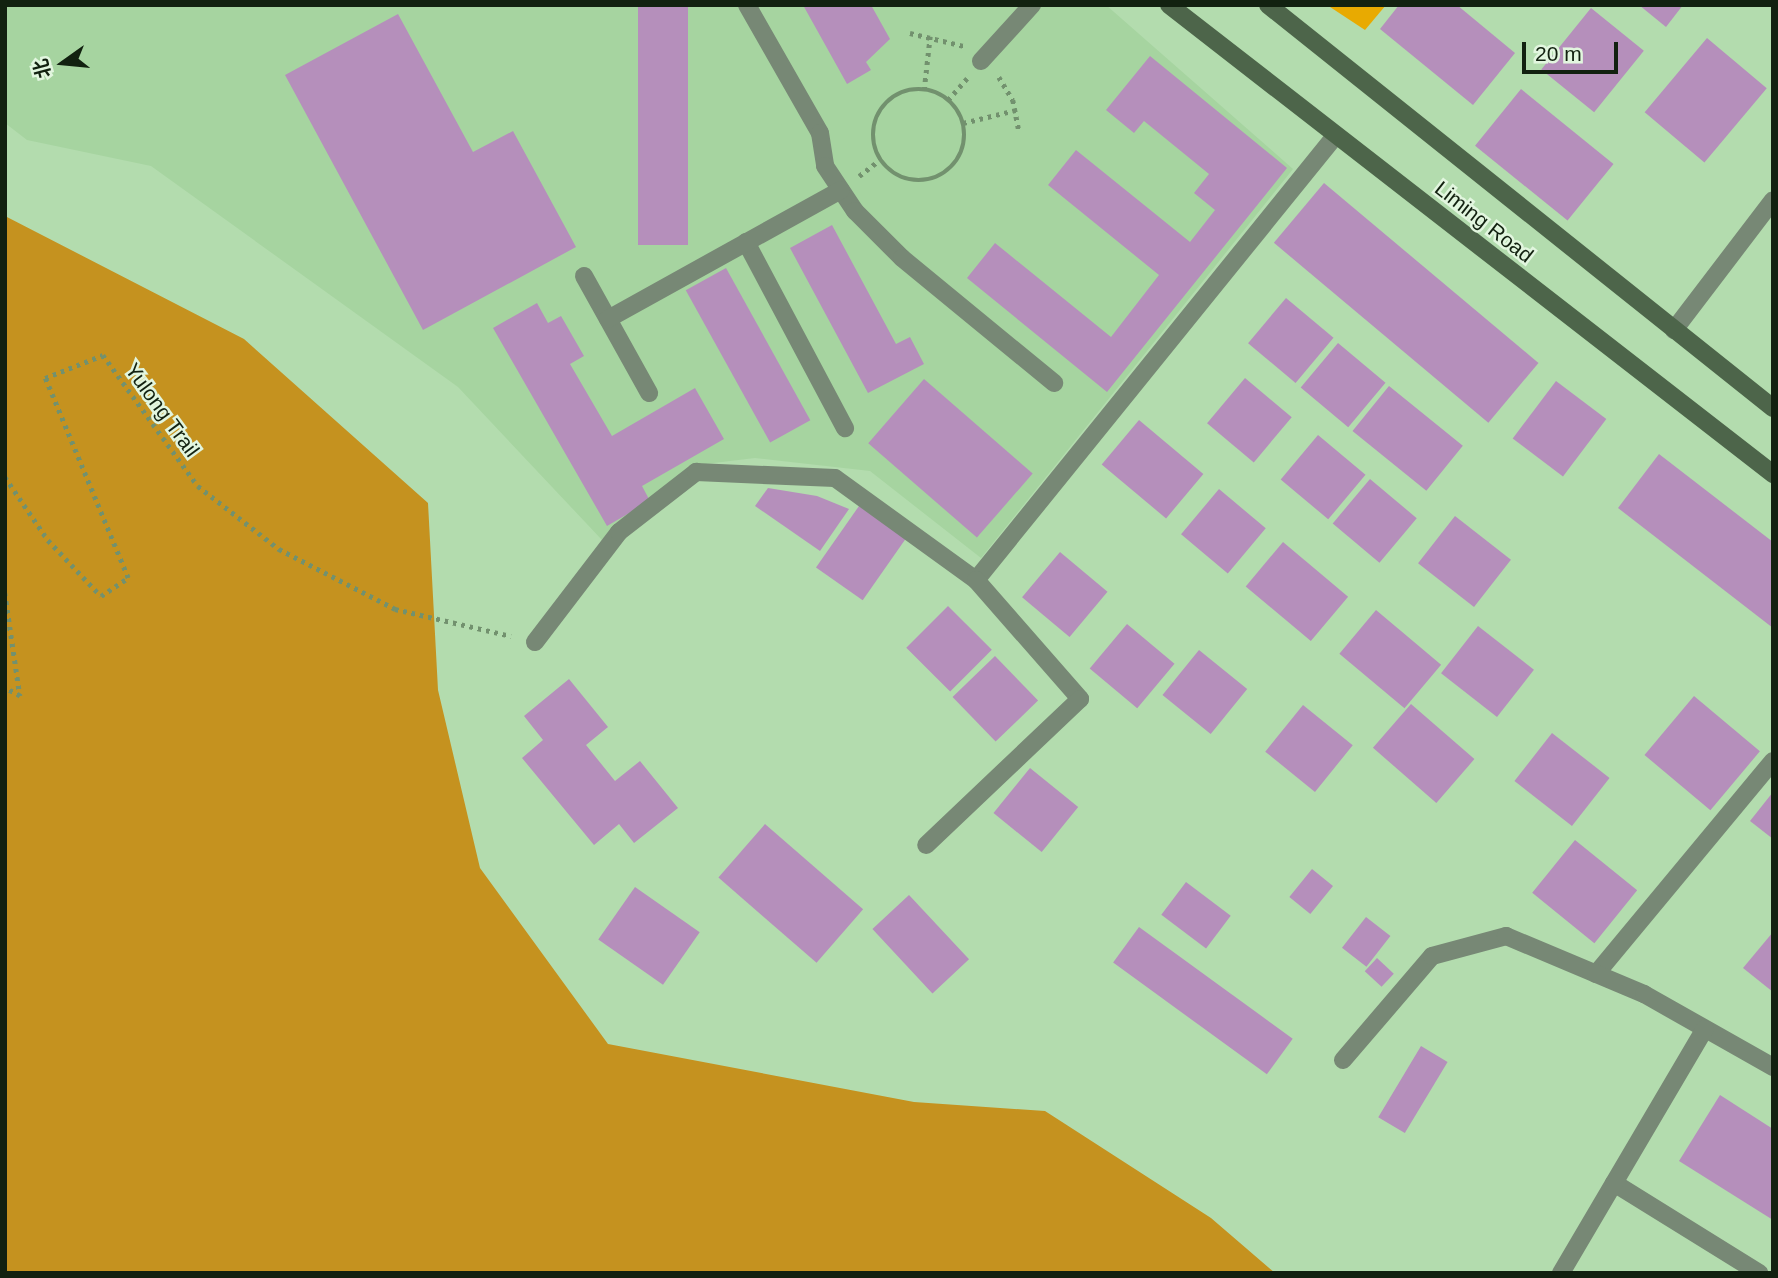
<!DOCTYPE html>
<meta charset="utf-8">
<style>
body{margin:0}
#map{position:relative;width:1778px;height:1278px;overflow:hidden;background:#b3dcae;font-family:Helvetica,"Noto Sans SC",sans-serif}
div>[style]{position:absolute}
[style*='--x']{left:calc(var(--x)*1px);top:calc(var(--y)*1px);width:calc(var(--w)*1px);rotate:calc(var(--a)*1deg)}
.built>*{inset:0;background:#a6d4a0}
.green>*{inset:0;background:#e8aa01}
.forest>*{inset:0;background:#c5921f}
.building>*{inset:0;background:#b58fbb;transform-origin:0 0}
.path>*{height:4.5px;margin-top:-2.25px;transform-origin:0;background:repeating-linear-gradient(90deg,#72916e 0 3.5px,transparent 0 8.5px)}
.path>.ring{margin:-2.25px;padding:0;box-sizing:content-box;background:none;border:4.5px solid #72916e;border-radius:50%}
.street>*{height:18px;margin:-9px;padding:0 9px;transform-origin:9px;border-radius:9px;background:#778875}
.secondary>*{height:18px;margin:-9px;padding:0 9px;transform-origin:9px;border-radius:9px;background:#4d654a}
span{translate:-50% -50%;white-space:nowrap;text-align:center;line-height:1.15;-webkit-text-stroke:5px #e2f6df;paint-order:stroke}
.street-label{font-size:21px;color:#122110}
.frame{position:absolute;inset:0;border:7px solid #122110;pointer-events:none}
.north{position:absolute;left:28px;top:28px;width:70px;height:70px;-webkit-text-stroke:5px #e2f6df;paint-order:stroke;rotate:255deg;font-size:19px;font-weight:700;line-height:28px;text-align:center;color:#122110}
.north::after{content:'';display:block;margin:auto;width:24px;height:32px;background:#122110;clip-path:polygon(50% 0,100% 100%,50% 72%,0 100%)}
.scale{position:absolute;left:1522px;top:42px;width:96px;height:32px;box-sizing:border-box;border:4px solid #122110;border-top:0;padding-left:9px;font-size:21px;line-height:24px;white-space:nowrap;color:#122110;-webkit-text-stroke:5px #e2f6df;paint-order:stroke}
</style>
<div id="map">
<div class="built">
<i style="clip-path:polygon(5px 5px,1106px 5px,1293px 169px,981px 558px,870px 471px,755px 458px,697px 465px,602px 540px,458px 387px,151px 166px,27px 140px,5px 123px)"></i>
</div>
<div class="green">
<i style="clip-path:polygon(1327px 5px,1386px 5px,1365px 30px)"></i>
</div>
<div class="forest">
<i style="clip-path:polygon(5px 216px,244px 339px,428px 503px,438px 690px,480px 868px,608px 1044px,914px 1102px,1045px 1111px,1211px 1218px,1275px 1273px,5px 1273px)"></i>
</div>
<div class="building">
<i style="left:638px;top:5px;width:50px;height:240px"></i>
<i style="clip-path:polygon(803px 5px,871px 5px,890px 39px,866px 62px,871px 70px,847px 84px)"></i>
<i style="clip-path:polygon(1399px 5px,1457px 5px,1515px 53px,1473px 105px,1380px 29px)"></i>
<i style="clip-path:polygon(1639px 5px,1683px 5px,1666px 27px)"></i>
<i style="left:1591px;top:8px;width:68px;height:79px;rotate:39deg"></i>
<i style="clip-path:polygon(398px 14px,473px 152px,513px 131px,576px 247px,423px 330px,285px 75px)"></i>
<i style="left:1707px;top:38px;width:78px;height:97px;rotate:40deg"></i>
<i style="clip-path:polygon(1150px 56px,1287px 168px,1107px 392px,967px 278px,995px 243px,1111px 337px,1159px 275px,1048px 185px,1076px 150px,1190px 242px,1215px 210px,1194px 193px,1209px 174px,1144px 121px,1134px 133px,1106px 110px)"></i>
<i style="left:1521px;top:89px;width:119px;height:73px;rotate:39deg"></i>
<i style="left:1324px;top:183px;width:280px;height:78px;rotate:40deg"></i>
<i style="clip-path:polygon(832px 225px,896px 344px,910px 337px,924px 364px,868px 393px,790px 248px)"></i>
<i style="left:726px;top:268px;width:174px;height:46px;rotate:61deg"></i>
<i style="left:1286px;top:298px;width:62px;height:59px;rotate:40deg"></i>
<i style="clip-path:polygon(537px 303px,548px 323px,561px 316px,584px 356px,570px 364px,612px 436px,695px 388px,724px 439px,642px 486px,650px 501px,607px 526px,493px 328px)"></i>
<i style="left:1338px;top:343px;width:62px;height:58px;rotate:40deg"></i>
<i style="left:1245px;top:378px;width:61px;height:59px;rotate:40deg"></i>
<i style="left:924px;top:379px;width:144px;height:85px;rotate:41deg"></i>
<i style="left:1556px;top:381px;width:63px;height:72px;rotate:37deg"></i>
<i style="left:1389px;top:386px;width:95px;height:58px;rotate:39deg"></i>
<i style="left:1139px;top:420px;width:84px;height:58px;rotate:40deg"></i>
<i style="left:1318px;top:435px;width:62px;height:58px;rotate:40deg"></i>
<i style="clip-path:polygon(1659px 454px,1773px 542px,1773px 628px,1618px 508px)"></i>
<i style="left:1370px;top:479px;width:61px;height:58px;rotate:40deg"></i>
<i style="clip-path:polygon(768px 488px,817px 496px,849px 509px,820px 551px,755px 506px)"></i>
<i style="left:1219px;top:489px;width:61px;height:59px;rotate:40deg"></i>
<i style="left:859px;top:506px;width:57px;height:75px;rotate:35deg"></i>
<i style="left:1455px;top:516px;width:71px;height:60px;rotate:38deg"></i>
<i style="left:1283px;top:542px;width:85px;height:58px;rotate:40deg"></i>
<i style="left:1060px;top:552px;width:62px;height:59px;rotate:40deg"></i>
<i style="left:948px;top:606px;width:62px;height:59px;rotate:45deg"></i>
<i style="left:1376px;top:610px;width:85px;height:57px;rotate:40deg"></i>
<i style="left:1127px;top:624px;width:62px;height:58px;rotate:40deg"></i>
<i style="left:1478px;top:626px;width:71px;height:60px;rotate:38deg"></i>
<i style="left:1199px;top:650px;width:62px;height:58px;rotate:39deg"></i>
<i style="left:995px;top:656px;width:62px;height:59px;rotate:46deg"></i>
<i style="clip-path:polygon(569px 679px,608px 727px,586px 745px,615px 781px,640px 761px,678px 808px,634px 843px,619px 824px,594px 845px,522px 758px,543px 740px,524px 716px)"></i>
<i style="left:1694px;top:696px;width:86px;height:77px;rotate:40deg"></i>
<i style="left:1411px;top:704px;width:84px;height:58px;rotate:41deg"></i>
<i style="left:1303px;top:705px;width:64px;height:60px;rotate:39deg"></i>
<i style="left:1552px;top:733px;width:73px;height:61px;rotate:38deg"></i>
<i style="left:1030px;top:768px;width:62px;height:58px;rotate:39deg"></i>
<i style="clip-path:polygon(1773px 792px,1773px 839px,1750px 821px)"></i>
<i style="left:765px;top:824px;width:130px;height:71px;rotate:41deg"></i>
<i style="left:1575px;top:840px;width:80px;height:68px;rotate:39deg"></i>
<i style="left:1312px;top:869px;width:27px;height:36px;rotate:39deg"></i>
<i style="left:1186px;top:882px;width:56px;height:41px;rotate:37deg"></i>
<i style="left:635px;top:887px;width:79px;height:64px;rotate:35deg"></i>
<i style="left:909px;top:895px;width:88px;height:50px;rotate:47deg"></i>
<i style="left:1366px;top:917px;width:31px;height:39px;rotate:38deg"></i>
<i style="left:1139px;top:927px;width:190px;height:44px;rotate:36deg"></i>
<i style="clip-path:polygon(1773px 932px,1773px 992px,1743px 968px)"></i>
<i style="left:1377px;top:958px;width:23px;height:18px;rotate:43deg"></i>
<i style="left:1421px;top:1046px;width:31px;height:83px;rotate:31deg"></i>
<i style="clip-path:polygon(1720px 1095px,1773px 1129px,1773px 1220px,1679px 1161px)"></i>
</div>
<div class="path">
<i style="--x:910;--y:33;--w:56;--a:13.5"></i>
<i style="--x:999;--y:77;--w:27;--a:59"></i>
<i style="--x:1013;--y:100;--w:32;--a:79"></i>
<i class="ring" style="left:873px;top:89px;width:87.5px;height:87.5px"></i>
<i style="--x:924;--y:90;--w:54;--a:-83.7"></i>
<i style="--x:948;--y:100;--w:29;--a:-49"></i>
<i style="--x:963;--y:123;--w:55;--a:-13.8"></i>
<i style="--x:859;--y:176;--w:28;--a:-38"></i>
<i style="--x:5;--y:477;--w:76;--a:55.7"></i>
<i style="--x:48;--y:540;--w:77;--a:46.6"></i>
<i style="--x:101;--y:596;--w:32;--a:-34"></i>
<i style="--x:128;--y:578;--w:217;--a:-112.5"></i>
<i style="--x:45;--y:378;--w:62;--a:-21.6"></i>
<i style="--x:103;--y:355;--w:162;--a:54.1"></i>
<i style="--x:198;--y:486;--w:103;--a:37.9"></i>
<i style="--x:279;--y:549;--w:131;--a:27.3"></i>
<i style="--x:395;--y:609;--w:119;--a:13.1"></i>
<i style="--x:5;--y:593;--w:104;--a:81.7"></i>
<i style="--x:20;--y:696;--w:17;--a:-152"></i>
</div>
<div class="street">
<i style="--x:747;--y:5;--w:147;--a:60.3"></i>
<i style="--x:820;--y:133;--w:33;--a:81"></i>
<i style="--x:825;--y:166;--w:54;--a:56.3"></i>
<i style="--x:855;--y:211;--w:66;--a:45"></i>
<i style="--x:902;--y:258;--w:197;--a:39.4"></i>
<i style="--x:981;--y:61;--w:76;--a:-47.7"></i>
<i style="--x:746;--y:242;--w:211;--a:62"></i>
<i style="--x:584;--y:276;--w:134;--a:60.9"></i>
<i style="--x:608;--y:319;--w:266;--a:-29"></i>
<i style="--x:1674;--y:330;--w:163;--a:-52.7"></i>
<i style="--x:976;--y:580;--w:572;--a:-51.03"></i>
<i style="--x:535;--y:642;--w:138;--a:-52.6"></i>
<i style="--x:619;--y:532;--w:98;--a:-37.9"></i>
<i style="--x:696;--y:472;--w:139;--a:2.5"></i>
<i style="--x:835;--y:478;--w:174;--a:35.9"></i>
<i style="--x:976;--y:580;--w:158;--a:48.8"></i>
<i style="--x:1080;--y:699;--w:212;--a:136.5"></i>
<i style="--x:1596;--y:974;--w:277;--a:-50.3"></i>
<i style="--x:1343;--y:1060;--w:137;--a:-49.4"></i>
<i style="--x:1432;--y:956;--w:77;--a:-15.1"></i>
<i style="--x:1506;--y:936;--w:150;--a:22.8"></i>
<i style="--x:1644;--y:994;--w:148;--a:29.5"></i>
<i style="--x:1614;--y:1183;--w:171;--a:31.8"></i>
<i style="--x:1561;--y:1273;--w:283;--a:-59.5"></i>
</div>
<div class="secondary">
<i style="--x:1169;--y:5;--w:765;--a:37.83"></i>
<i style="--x:1268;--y:5;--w:646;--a:38.59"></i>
</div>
<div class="street-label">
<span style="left:1484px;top:222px;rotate:38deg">Liming Road</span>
<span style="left:162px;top:410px;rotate:54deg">Yulong Trail</span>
</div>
<div class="frame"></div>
<div class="north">北</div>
<div class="scale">20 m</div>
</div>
